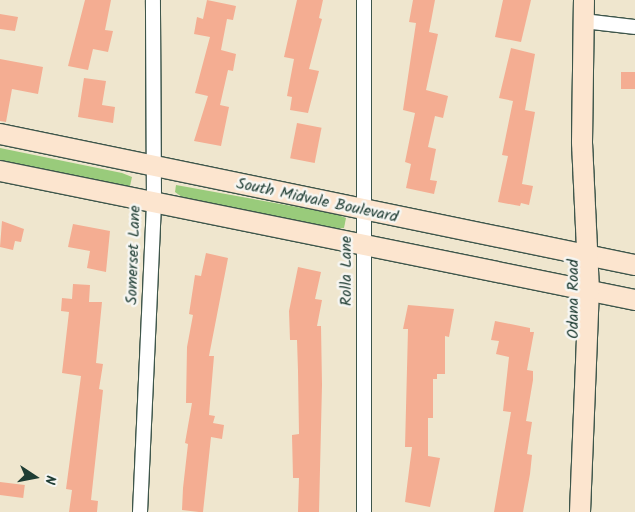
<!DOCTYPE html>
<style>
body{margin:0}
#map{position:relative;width:635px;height:512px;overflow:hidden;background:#efe6ce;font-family:Kalam,sans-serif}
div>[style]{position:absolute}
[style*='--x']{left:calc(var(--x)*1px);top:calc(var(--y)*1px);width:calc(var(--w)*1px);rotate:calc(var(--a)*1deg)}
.green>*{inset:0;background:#99cb7b}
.building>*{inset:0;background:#f4ad92;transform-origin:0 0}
.roads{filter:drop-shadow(1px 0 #3e564b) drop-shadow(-1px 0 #3e564b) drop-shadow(0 1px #3e564b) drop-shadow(0 -1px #3e564b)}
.street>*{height:14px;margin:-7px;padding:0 7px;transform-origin:7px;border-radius:7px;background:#fff}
.secondary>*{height:20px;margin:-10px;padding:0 10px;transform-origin:10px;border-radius:10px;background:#fce5cf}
span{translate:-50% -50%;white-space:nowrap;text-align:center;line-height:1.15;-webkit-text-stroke:5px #f6f6f2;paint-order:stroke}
.street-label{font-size:16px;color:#1f3d34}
.north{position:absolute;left:10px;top:452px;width:50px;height:50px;-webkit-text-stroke:4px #f6f6f2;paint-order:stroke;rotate:101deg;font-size:14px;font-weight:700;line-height:20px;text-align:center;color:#1f3d34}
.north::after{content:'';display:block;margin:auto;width:18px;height:22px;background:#1f3d34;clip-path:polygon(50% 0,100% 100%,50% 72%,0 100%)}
</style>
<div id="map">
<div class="green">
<i style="clip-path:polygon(0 148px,122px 173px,132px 177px,130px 186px,118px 186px,0 163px)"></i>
<i style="clip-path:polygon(176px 185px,336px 214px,346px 218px,344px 228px,332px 229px,186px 200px,175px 192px)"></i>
</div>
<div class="building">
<i style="clip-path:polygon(85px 0,111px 0,105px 30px,113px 31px,108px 52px,93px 49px,88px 70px,68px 66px)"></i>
<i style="clip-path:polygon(207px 0,236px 6px,233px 20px,227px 19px,221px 50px,236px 54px,233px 71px,228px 70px,220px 105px,229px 107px,221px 146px,194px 141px,208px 96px,195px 93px,210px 37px,194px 34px,197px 17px,203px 19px)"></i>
<i style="clip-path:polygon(297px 0,323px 0,319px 18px,322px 19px,309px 69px,319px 71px,308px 113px,290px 110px,292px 97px,287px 96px,294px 59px,284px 57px)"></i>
<i style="clip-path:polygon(413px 0,435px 0,429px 32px,438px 34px,426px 90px,448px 96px,443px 118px,435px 116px,428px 147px,436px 149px,430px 180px,437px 181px,434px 194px,406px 188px,411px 164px,405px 162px,415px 113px,403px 110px,416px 23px,409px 22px)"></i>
<i style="clip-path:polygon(503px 0,531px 0,521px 42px,495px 37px)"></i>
<i style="clip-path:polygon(0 14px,18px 17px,15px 31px,0 29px)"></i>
<i style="clip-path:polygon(511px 48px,535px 54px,525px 110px,535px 112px,522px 184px,533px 186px,529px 205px,521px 203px,520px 206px,498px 202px,508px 156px,502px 155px,513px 101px,499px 98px)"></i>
<i style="clip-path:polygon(0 59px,43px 67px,38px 94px,12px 89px,6px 122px,0 121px)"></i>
<i style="left:621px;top:72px;width:14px;height:17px"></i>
<i style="clip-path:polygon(84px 78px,106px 81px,102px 105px,115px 107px,113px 123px,78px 117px)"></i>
<i style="left:297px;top:123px;width:25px;height:36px;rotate:11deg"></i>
<i style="clip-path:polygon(2px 221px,24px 229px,21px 242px,15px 241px,13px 250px,0 247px)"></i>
<i style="clip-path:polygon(73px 224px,110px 231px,106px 272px,87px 268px,90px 251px,68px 247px)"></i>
<i style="clip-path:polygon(206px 253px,228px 258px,209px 356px,214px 356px,209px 415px,215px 416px,213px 423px,224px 425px,222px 439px,211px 437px,203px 512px,199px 512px,182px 510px,183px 488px,188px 444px,185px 443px,192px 403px,186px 403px,187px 347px,193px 315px,189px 314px,195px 275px,201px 276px)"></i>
<i style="clip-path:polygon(298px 267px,321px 272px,315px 299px,322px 300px,317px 326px,321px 326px,322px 385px,319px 512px,298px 512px,299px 478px,293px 478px,292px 435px,299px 434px,298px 371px,297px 340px,290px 340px,289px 311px)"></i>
<i style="clip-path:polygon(73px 284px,90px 285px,89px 302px,102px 302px,96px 363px,103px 364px,99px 389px,103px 390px,91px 500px,98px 501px,97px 512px,69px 512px,72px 490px,66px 489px,81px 376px,62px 373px,69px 312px,61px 311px,62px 298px,72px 299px)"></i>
<i style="clip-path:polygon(408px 305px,454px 309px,449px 337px,445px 336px,445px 374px,437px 374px,437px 379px,433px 379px,433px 418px,428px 418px,428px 456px,440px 458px,430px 507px,405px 502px,412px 447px,405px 447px,408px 329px,403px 329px)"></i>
<i style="clip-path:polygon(495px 321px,530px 328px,530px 332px,534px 332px,527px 370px,533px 371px,533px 380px,526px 421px,532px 422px,527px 454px,532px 455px,530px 474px,523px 512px,494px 512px,511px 412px,503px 411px,509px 357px,496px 354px,499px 341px,491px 340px)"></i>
<i style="left:0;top:482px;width:25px;height:13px;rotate:7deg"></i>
</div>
<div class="roads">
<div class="street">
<i style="--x:584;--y:21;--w:51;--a:6.7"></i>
<i style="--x:140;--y:512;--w:309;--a:-87.4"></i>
<i style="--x:154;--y:203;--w:203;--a:-90.3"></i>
<i style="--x:364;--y:512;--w:512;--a:-90"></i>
</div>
<div class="secondary">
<i style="--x:0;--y:134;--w:648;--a:11.66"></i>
<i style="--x:0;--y:171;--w:648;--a:11.48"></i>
<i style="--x:580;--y:512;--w:221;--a:-87.7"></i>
<i style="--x:589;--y:291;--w:149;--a:-92.7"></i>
<i style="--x:582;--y:142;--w:142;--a:-89.2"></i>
</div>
</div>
<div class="street-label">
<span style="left:317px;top:201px;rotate:12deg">South Midvale Boulevard</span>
<span style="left:134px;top:255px;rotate:-88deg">Somerset Lane</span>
<span style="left:347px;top:271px;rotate:-90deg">Rolla Lane</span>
<span style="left:574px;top:299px;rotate:-90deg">Odana Road</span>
</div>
<div class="north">N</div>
</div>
